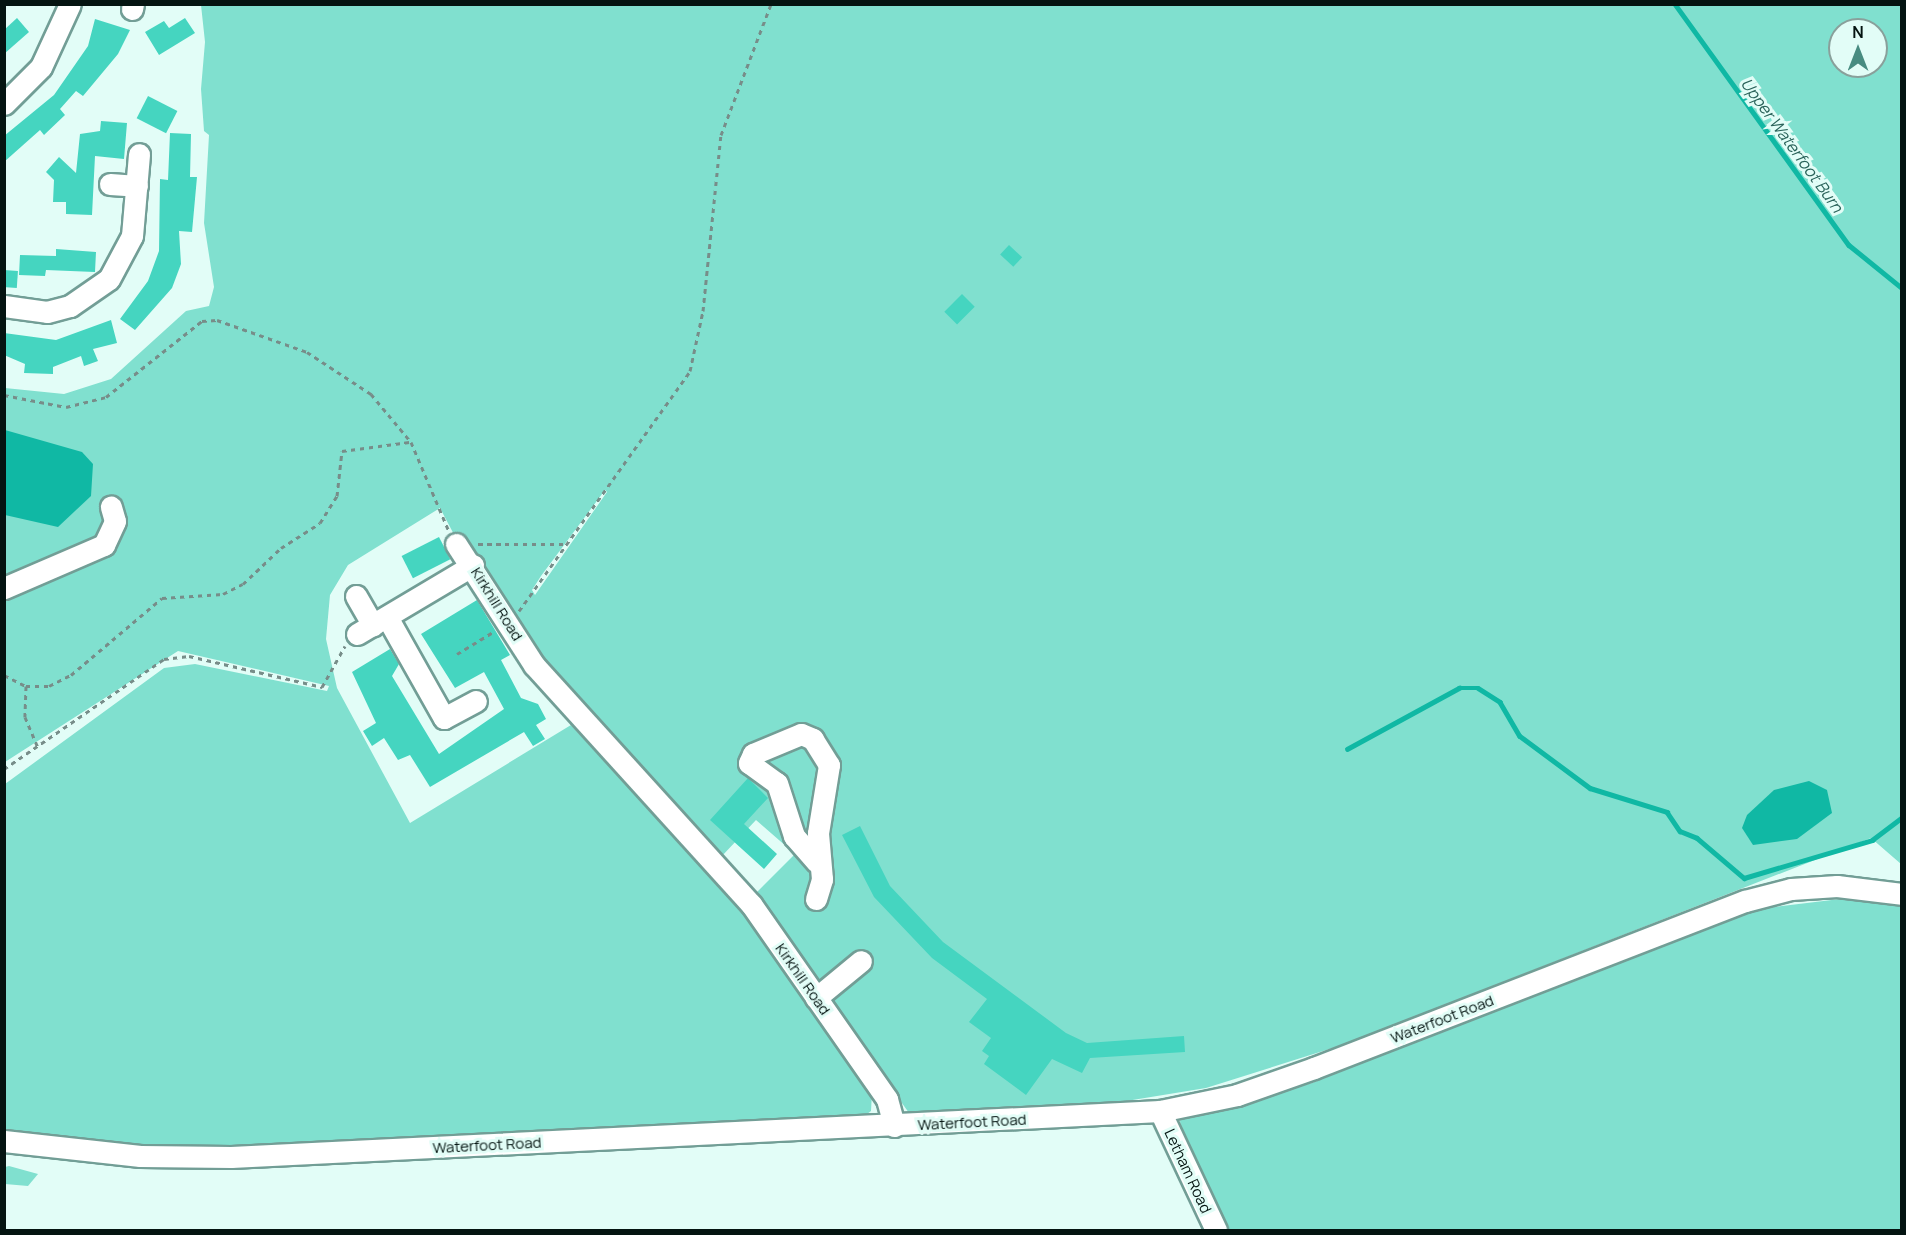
<!DOCTYPE html>
<style>
body{margin:0}
#map{position:relative;width:1906px;height:1235px;overflow:hidden;background:#e2fdf7;font-family:Manrope,sans-serif}
div>[style]{position:absolute}
[style*='--x']{left:calc(var(--x)*1px);top:calc(var(--y)*1px);width:calc(var(--w)*1px);rotate:calc(var(--a)*1deg)}
.green>*{inset:0;background:#80e0cf}
.water>*{inset:0;background:#10b8a4}
.stream>*{height:4.5px;margin:-2.25px;padding:0 2.25px;transform-origin:2.25px;border-radius:2.25px;background:#10b8a4}
.building>*{inset:0;background:#45d5c0;transform-origin:0 0}
.path>*{height:3px;margin-top:-1.5px;transform-origin:0;background:repeating-linear-gradient(90deg,#778d89 0 4.5px,transparent 0 9px)}
.roads{filter:drop-shadow(2px 0 #729e96) drop-shadow(-2px 0 #729e96) drop-shadow(0 2px #729e96) drop-shadow(0 -2px #729e96)}
.minor>*{height:21px;margin:-10.5px;padding:0 10.5px;transform-origin:10.5px;border-radius:10.5px;background:#fff}
span{translate:-50% -50%;white-space:nowrap;text-align:center;line-height:1.15;-webkit-text-stroke:6px #e2fdf7;paint-order:stroke}
.street-label{font-size:15px;color:#041411}
.water-label{font-size:16px;color:#2a635a;font-style:italic}
.frame{position:absolute;inset:0;border:6px solid #041411;pointer-events:none}
.north{position:absolute;left:1828px;top:18px;width:60px;height:60px;box-sizing:border-box;background:#e2fdf7;border:2px solid #89a09b;border-radius:50%;rotate:0deg;font-size:16px;font-weight:700;line-height:24px;text-align:center;color:#041411}
.north::after{content:'';display:block;margin:auto;width:21px;height:27px;background:#488c81;clip-path:polygon(50% 0,100% 100%,50% 72%,0 100%)}
</style>
<div id="map">
<div class="green">
<i style="clip-path:polygon(evenodd,201px 5px,1901px 5px,1901px 864px,1871px 838px,1342px 1045px,1206px 1088px,1108px 1104px,914px 1120px,754px 895px,795px 854px,756px 820px,721px 857px,540px 655px,519px 622px,506px 633px,440px 508px,348px 565px,330px 595px,326px 639px,337px 688px,410px 823px,571px 725px,545px 689px,577px 721px,571px 725px,741px 909px,872px 1093px,871px 1111px,863px 1117px,193px 1150px,5px 1134px,5px 784px,164px 668px,195px 664px,327px 691px,329px 686px,178px 651px,5px 762px,5px 388px,64px 394px,111px 379px,186px 311px,209px 306px,214px 287px,204px 223px,209px 135px,204px 131px,201px 89px,205px 42px,201px 5px,1840px 30px,1876px 30px,1876px 66px,1840px 66px,1840px 30px,201px 5px,605px 490px,607px 492px,535px 595px,532px 590px,541px 576px,605px 490px)"></i>
<i style="clip-path:polygon(1840px 899px,1901px 905px,1901px 1230px,1223px 1230px,1181px 1134px,1180px 1120px,1312px 1083px,1742px 911px)"></i>
<i style="clip-path:polygon(5px 1167px,9px 1166px,38px 1174px,28px 1186px,5px 1184px)"></i>
</div>
<div class="water">
<i style="clip-path:polygon(5px 430px,82px 452px,93px 464px,91px 496px,58px 527px,5px 515px)"></i>
<i style="clip-path:polygon(1809px 781px,1827px 790px,1832px 813px,1797px 839px,1753px 845px,1742px 828px,1747px 815px,1774px 790px)"></i>
</div>
<div class="stream">
<i style="--x:1675;--y:4;--w:297;--a:54.2"></i>
<i style="--x:1849;--y:245;--w:68;--a:39.1"></i>
<i style="--x:1347;--y:749;--w:128;--a:-28.6"></i>
<i style="--x:1459;--y:688;--w:19;--a:0"></i>
<i style="--x:1478;--y:688;--w:26;--a:32"></i>
<i style="--x:1500;--y:702;--w:39;--a:60"></i>
<i style="--x:1520;--y:736;--w:87;--a:36.6"></i>
<i style="--x:1590;--y:788;--w:81;--a:17.3"></i>
<i style="--x:1667;--y:812;--w:23;--a:56"></i>
<i style="--x:1680;--y:831;--w:18;--a:22"></i>
<i style="--x:1697;--y:838;--w:62;--a:40.4"></i>
<i style="--x:1744;--y:878;--w:134;--a:-16.5"></i>
<i style="--x:1872;--y:840;--w:38;--a:-37"></i>
</div>
<div class="building">
<i style="clip-path:polygon(17px 18px,29px 32px,4px 54px,4px 30px)"></i>
<i style="clip-path:polygon(185px 18px,195px 33px,159px 55px,145px 32px,164px 21px,169px 28px)"></i>
<i style="clip-path:polygon(95px 19px,130px 30px,118px 54px,83px 96px,76px 91px,60px 109px,65px 115px,44px 135px,40px 130px,4px 162px,4px 136px,54px 95px,88px 46px)"></i>
<i style="left:148px;top:96px;width:33px;height:25px;rotate:27deg"></i>
<i style="clip-path:polygon(101px 121px,127px 123px,124px 159px,95px 156px,92px 215px,66px 214px,66px 202px,53px 202px,54px 180px,46px 172px,59px 157px,76px 173px,80px 134px,100px 131px)"></i>
<i style="clip-path:polygon(170px 133px,191px 134px,190px 177px,197px 177px,192px 232px,179px 231px,181px 264px,172px 288px,135px 330px,120px 319px,148px 281px,159px 251px,160px 179px,168px 180px)"></i>
<i style="left:1009px;top:245px;width:18px;height:13px;rotate:43deg"></i>
<i style="clip-path:polygon(56px 249px,96px 252px,95px 272px,46px 270px,45px 276px,19px 275px,20px 255px,56px 256px)"></i>
<i style="left:4px;top:270px;width:14px;height:17px;rotate:4deg"></i>
<i style="left:962px;top:294px;width:18px;height:25px;rotate:45deg"></i>
<i style="clip-path:polygon(111px 320px,117px 343px,93px 349px,98px 361px,84px 366px,81px 356px,53px 367px,53px 374px,24px 373px,25px 364px,4px 355px,4px 333px,56px 340px)"></i>
<i style="left:439px;top:537px;width:25px;height:42px;rotate:63deg"></i>
<i style="clip-path:polygon(477px 600px,510px 655px,501px 660px,521px 698px,538px 704px,546px 719px,536px 725px,545px 739px,533px 746px,524px 732px,430px 787px,410px 755px,398px 760px,384px 738px,372px 746px,363px 731px,376px 723px,352px 672px,390px 649px,399px 664px,392px 676px,439px 754px,504px 709px,484px 672px,455px 688px,421px 634px)"></i>
<i style="clip-path:polygon(748px 778px,768px 798px,744px 824px,777px 854px,764px 869px,710px 820px)"></i>
<i style="clip-path:polygon(860px 826px,890px 886px,943px 942px,1066px 1033px,1087px 1043px,1184px 1036px,1185px 1052px,1090px 1058px,1082px 1073px,1052px 1059px,1026px 1095px,984px 1064px,989px 1056px,982px 1051px,991px 1038px,969px 1022px,987px 999px,932px 958px,874px 897px,842px 835px)"></i>
</div>
<div class="path">
<i style="--x:4;--y:395;--w:63;--a:11"></i>
<i style="--x:66;--y:407;--w:41;--a:-14"></i>
<i style="--x:106;--y:397;--w:122;--a:-38.4"></i>
<i style="--x:202;--y:321;--w:15;--a:-4"></i>
<i style="--x:217;--y:320;--w:96;--a:19.6"></i>
<i style="--x:307;--y:352;--w:77;--a:33.3"></i>
<i style="--x:371;--y:394;--w:62;--a:50.2"></i>
<i style="--x:411;--y:442;--w:95;--a:67"></i>
<i style="--x:478;--y:544;--w:90;--a:0"></i>
<i style="--x:519;--y:611;--w:295;--a:-54.5"></i>
<i style="--x:690;--y:371;--w:61;--a:-77.8"></i>
<i style="--x:703;--y:311;--w:177;--a:-84.2"></i>
<i style="--x:721;--y:135;--w:140;--a:-69.1"></i>
<i style="--x:457;--y:654;--w:42;--a:-31.4"></i>
<i style="--x:4;--y:675;--w:25;--a:27"></i>
<i style="--x:26;--y:686;--w:31;--a:92"></i>
<i style="--x:25;--y:717;--w:33;--a:67"></i>
<i style="--x:26;--y:686;--w:23;--a:0"></i>
<i style="--x:49;--y:686;--w:25;--a:-27"></i>
<i style="--x:71;--y:675;--w:119;--a:-40.2"></i>
<i style="--x:162;--y:598;--w:61;--a:-3.8"></i>
<i style="--x:223;--y:594;--w:22;--a:-27"></i>
<i style="--x:243;--y:584;--w:52;--a:-43.5"></i>
<i style="--x:281;--y:548;--w:46;--a:-32.7"></i>
<i style="--x:320;--y:523;--w:32;--a:-58"></i>
<i style="--x:337;--y:496;--w:45;--a:-83.7"></i>
<i style="--x:342;--y:451;--w:68;--a:-7.7"></i>
<i style="--x:4;--y:769;--w:194;--a:-34.5"></i>
<i style="--x:164;--y:659;--w:25;--a:-7"></i>
<i style="--x:189;--y:656;--w:137;--a:13.1"></i>
<i style="--x:322;--y:687;--w:47;--a:-60.7"></i>
</div>
<div class="roads">
<div class="minor">
<i style="--x:132;--y:9;--w:5;--a:-79"></i>
<i style="--x:4;--y:104;--w:52;--a:-45"></i>
<i style="--x:41;--y:67;--w:69;--a:-65.3"></i>
<i style="--x:110;--y:184;--w:27;--a:4"></i>
<i style="--x:4;--y:306;--w:43;--a:7.9"></i>
<i style="--x:47;--y:312;--w:24;--a:-15"></i>
<i style="--x:70;--y:306;--w:47;--a:-34.7"></i>
<i style="--x:109;--y:279;--w:49;--a:-61.9"></i>
<i style="--x:132;--y:236;--w:82;--a:-85.1"></i>
<i style="--x:456;--y:544;--w:144;--a:57.2"></i>
<i style="--x:534;--y:665;--w:323;--a:47.8"></i>
<i style="--x:751;--y:904;--w:238;--a:55.1"></i>
<i style="--x:887;--y:1099;--w:28;--a:75"></i>
<i style="--x:4;--y:588;--w:109;--a:-23.3"></i>
<i style="--x:104;--y:545;--w:26;--a:-65"></i>
<i style="--x:115;--y:521;--w:15;--a:-106"></i>
<i style="--x:356;--y:596;--w:34;--a:60"></i>
<i style="--x:387;--y:617;--w:116;--a:60.6"></i>
<i style="--x:444;--y:718;--w:36;--a:-28"></i>
<i style="--x:357;--y:634;--w:135;--a:-30.7"></i>
<i style="--x:816;--y:899;--w:21;--a:-73"></i>
<i style="--x:822;--y:879;--w:46;--a:-95"></i>
<i style="--x:818;--y:833;--w:69;--a:-80.8"></i>
<i style="--x:829;--y:765;--w:31;--a:-122"></i>
<i style="--x:813;--y:739;--w:13;--a:-157"></i>
<i style="--x:801;--y:734;--w:52;--a:157.4"></i>
<i style="--x:753;--y:754;--w:10;--a:114"></i>
<i style="--x:749;--y:763;--w:34;--a:36"></i>
<i style="--x:777;--y:783;--w:56;--a:72.2"></i>
<i style="--x:794;--y:836;--w:35;--a:49"></i>
<i style="--x:816;--y:998;--w:58;--a:-39.4"></i>
<i style="--x:1160;--y:1111;--w:132;--a:64.8"></i>
<i style="--x:4;--y:1141;--w:137;--a:6.3"></i>
<i style="--x:140;--y:1156;--w:91;--a:0.6"></i>
<i style="--x:231;--y:1157;--w:930;--a:-2.83"></i>
<i style="--x:1160;--y:1111;--w:79;--a:-11.7"></i>
<i style="--x:1237;--y:1095;--w:82;--a:-19.3"></i>
<i style="--x:1314;--y:1068;--w:462;--a:-21.2"></i>
<i style="--x:1745;--y:901;--w:48;--a:-14.6"></i>
<i style="--x:1791;--y:889;--w:46;--a:-3.7"></i>
<i style="--x:1837;--y:886;--w:65;--a:7"></i>
</div>
</div>
<div class="street-label">
<span style="left:497px;top:604px;rotate:58deg">Kirkhill Road</span>
<span style="left:803px;top:979px;rotate:55deg">Kirkhill Road</span>
<span style="left:1442px;top:1019px;rotate:-21deg">Waterfoot Road</span>
<span style="left:972px;top:1122px;rotate:-3deg">Waterfoot Road</span>
<span style="left:487px;top:1145px;rotate:-3deg">Waterfoot Road</span>
<span style="left:1188px;top:1171px;rotate:65deg">Letham Road</span>
</div>
<div class="water-label">
<span style="left:1792px;top:145px;rotate:54deg">Upper Waterfoot Burn</span>
</div>
<div class="frame"></div>
<div class="north">N</div>
</div>
